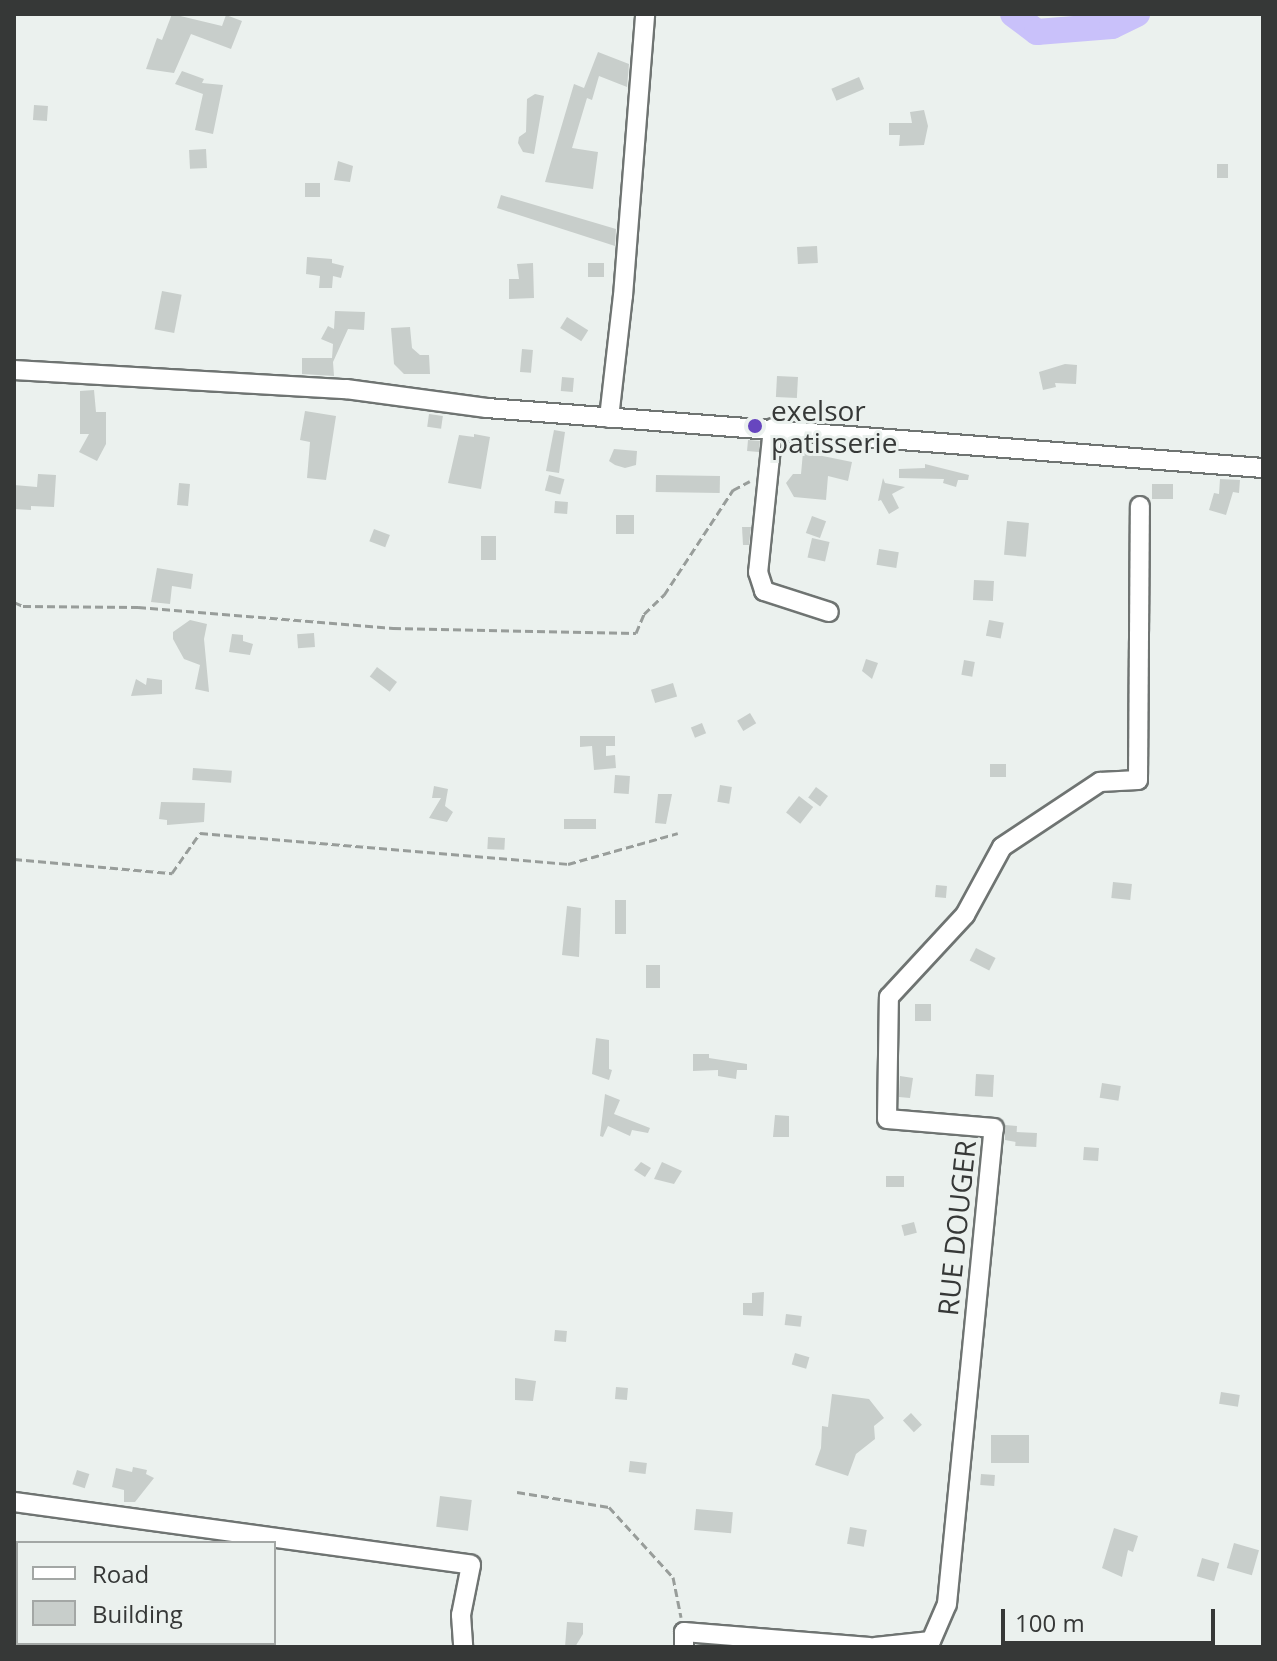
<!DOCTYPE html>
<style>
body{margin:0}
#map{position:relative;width:1277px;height:1661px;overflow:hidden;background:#ebf1ee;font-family:"Open Sans",sans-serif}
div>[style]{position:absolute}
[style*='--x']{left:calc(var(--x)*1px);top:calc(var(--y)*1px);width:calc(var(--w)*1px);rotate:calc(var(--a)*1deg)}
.river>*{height:26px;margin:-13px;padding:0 13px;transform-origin:13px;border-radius:13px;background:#c9c1fa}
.building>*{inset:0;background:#c8cecb;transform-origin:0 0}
.path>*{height:3px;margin-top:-1.5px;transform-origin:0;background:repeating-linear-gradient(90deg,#989d9a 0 8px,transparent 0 12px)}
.roads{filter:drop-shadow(2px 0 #6f7472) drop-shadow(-2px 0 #6f7472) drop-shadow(0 2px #6f7472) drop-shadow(0 -2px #6f7472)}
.minor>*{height:18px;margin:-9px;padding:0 9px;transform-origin:9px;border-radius:9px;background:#fff}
.dots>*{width:22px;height:22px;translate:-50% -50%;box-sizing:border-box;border:4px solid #ebf1ee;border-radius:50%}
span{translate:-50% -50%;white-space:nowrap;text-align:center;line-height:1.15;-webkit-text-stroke:6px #ebf1ee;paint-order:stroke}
.poi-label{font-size:28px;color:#363837}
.left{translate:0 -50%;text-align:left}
.street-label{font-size:28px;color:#363837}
.frame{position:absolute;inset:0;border:16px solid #363837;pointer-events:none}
.legend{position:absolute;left:16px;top:1541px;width:260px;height:104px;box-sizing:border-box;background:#ebf1ee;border:2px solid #a3a7a5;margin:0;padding:10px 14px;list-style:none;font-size:24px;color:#363837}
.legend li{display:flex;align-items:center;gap:16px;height:40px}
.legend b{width:40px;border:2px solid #a3a7a5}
.scale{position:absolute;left:1001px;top:1609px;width:214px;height:36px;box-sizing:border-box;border:4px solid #363837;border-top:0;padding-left:10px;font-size:24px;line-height:28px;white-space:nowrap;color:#363837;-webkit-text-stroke:6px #ebf1ee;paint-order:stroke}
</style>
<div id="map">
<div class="river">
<i style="--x:1013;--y:14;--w:30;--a:37"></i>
<i style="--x:1037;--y:32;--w:75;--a:-4.6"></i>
<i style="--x:1112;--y:26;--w:28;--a:-26"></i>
</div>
<div class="building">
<i style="clip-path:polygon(172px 14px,222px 26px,226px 15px,242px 21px,231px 49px,191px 34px,174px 73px,146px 69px,157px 38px,162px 40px)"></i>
<i style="clip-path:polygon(598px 52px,629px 64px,627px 87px,599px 76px,592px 100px,587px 98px,572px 148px,598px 152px,593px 189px,545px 182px,574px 84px,584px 88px)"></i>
<i style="clip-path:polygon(182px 71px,204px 79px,202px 83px,223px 85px,213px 134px,195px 130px,203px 94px,175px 84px)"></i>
<i style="left:859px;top:77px;width:13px;height:30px;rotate:67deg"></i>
<i style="clip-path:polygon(535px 94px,544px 96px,534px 154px,523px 152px,518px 143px,519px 137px,526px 132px,527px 99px)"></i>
<i style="left:34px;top:105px;width:14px;height:15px;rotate:4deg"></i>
<i style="clip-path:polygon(924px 110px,928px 126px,924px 145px,899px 146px,900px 135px,889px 135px,889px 123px,912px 123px,910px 112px)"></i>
<i style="left:206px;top:149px;width:19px;height:17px;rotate:87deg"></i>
<i style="clip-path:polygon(338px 161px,353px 166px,350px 182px,334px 180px)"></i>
<i style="left:1217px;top:164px;width:11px;height:14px"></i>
<i style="left:305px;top:183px;width:15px;height:14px"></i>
<i style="clip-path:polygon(501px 195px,616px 229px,615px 246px,497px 208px)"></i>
<i style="left:817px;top:246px;width:17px;height:20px;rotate:87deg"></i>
<i style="clip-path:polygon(307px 257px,332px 259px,332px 263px,344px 266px,341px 278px,333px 276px,332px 288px,319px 288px,320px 276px,306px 274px)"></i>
<i style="clip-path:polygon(533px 263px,534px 298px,509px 299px,509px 279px,519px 279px,517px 264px)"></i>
<i style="left:588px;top:263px;width:16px;height:14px"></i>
<i style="left:162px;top:291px;width:20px;height:39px;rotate:11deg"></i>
<i style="clip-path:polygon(335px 311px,365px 312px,364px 330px,348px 329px,333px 362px,334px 376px,302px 374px,302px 358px,332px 358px,333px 344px,321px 339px,328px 326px,334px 329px)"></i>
<i style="left:567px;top:317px;width:25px;height:13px;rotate:32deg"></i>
<i style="clip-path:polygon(410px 327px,412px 348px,420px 355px,429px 355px,430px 374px,404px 374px,394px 364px,391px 328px)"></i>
<i style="left:522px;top:349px;width:11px;height:23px;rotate:5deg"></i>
<i style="clip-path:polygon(1065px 364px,1077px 365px,1076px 384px,1055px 383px,1056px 387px,1043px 390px,1039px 372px)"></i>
<i style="left:777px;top:376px;width:21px;height:21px;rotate:3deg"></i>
<i style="left:562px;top:377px;width:12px;height:14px;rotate:5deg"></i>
<i style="clip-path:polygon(94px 390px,96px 412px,106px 412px,106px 444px,97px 461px,79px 452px,89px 434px,80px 434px,80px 391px)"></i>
<i style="clip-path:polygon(305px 411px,336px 416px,326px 480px,307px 478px,310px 442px,300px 440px)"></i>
<i style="left:429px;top:414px;width:14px;height:13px;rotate:8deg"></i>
<i style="clip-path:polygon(554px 430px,565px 432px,559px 473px,546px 471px)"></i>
<i style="clip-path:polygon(474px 434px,490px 437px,481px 489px,448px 483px,459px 435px,474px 437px)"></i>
<i style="left:748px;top:440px;width:12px;height:11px;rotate:5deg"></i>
<i style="clip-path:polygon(614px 449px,637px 451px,636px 465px,625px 468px,615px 465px,609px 461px)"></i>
<i style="clip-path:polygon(803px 452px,852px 462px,848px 481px,828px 476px,826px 500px,794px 497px,786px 483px,793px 474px,801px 474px)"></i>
<i style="clip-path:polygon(925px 464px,969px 475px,968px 480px,958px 480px,956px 487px,943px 483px,944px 479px,899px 478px,899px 469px,925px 468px)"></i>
<i style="clip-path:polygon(38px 474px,56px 475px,54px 507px,31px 506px,31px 510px,14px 509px,14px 485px,37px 487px)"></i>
<i style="left:549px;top:475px;width:16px;height:16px;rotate:15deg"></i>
<i style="left:656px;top:475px;width:64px;height:17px;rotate:1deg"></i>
<i style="clip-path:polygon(883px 478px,885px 483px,905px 487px,892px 494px,899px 508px,889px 514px,881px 500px,878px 501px)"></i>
<i style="clip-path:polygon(1220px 479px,1240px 480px,1239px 493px,1233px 492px,1226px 515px,1209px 510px,1214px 493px,1219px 494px)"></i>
<i style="left:179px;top:483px;width:11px;height:22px;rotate:5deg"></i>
<i style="left:1152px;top:484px;width:21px;height:15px"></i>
<i style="left:555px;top:501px;width:13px;height:12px;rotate:4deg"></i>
<i style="left:634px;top:515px;width:19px;height:18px;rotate:90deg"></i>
<i style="left:812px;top:516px;width:15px;height:18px;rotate:20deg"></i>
<i style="left:1007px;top:521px;width:22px;height:34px;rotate:5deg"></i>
<i style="clip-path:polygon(742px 527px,751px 527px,749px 545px,743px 545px)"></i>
<i style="left:374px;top:529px;width:17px;height:13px;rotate:21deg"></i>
<i style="left:481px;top:536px;width:15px;height:24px"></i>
<i style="left:812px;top:538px;width:18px;height:20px;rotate:13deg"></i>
<i style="left:879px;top:549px;width:20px;height:16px;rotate:9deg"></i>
<i style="clip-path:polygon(157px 568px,193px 574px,191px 589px,172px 586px,170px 604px,151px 602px)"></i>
<i style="left:974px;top:580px;width:20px;height:20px;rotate:3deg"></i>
<i style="clip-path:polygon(190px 620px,207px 624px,204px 639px,209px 692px,195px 689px,200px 665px,184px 659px,173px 639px,173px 632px)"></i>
<i style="left:989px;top:620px;width:15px;height:16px;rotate:11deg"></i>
<i style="left:314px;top:633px;width:14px;height:17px;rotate:86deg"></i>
<i style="clip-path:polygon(232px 634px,243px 635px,243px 641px,253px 644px,250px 655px,229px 652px)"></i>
<i style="clip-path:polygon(866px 659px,878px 663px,872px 679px,862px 671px)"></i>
<i style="left:964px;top:660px;width:11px;height:15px;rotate:10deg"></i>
<i style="left:377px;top:667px;width:25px;height:12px;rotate:37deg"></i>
<i style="clip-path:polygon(147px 678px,162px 680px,162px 694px,131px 696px,136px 679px,146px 685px)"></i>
<i style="left:673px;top:683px;width:14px;height:23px;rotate:73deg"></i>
<i style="left:750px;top:713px;width:12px;height:15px;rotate:59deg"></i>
<i style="left:702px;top:723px;width:11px;height:12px;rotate:68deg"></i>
<i style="clip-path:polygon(580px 736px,615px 736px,615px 746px,606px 746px,606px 756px,615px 755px,616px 768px,594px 770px,592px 746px,580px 747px)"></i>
<i style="left:990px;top:764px;width:16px;height:13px"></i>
<i style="left:193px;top:768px;width:39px;height:12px;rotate:4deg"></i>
<i style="left:615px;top:775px;width:15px;height:18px;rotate:4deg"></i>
<i style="left:720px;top:785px;width:12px;height:17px;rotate:9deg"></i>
<i style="clip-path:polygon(434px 786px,448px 789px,445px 806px,453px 812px,447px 822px,429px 818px,441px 798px,432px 798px)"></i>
<i style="left:816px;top:787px;width:15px;height:13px;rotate:37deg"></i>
<i style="clip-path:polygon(658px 794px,672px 794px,666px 824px,655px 823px)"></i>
<i style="left:799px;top:796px;width:18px;height:21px;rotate:38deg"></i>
<i style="clip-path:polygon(161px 802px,205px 803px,204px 822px,167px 825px,167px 820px,159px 819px)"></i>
<i style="left:564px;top:819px;width:32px;height:10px"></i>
<i style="left:488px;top:837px;width:17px;height:12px;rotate:3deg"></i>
<i style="left:1113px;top:882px;width:19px;height:16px;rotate:6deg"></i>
<i style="left:936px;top:885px;width:11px;height:12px;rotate:5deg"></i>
<i style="left:615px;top:900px;width:11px;height:34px"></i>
<i style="clip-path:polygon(567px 906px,581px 908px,579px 957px,562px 955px)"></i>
<i style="left:976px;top:948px;width:22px;height:14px;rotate:27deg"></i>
<i style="left:646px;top:965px;width:14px;height:23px"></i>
<i style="left:915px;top:1004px;width:16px;height:17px"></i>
<i style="clip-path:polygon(596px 1038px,609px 1040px,609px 1069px,612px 1070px,609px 1080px,592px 1074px)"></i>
<i style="clip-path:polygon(693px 1054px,709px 1054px,709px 1058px,747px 1064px,747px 1070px,737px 1070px,736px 1079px,718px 1076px,718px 1070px,693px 1071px)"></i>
<i style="left:976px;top:1074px;width:18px;height:22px;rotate:3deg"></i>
<i style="clip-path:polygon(900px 1076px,913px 1078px,910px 1098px,899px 1097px)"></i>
<i style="left:1102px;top:1083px;width:19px;height:15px;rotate:9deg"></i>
<i style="clip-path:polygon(605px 1094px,620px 1100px,614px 1114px,650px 1128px,648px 1133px,632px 1130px,630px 1136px,608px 1126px,603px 1137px,600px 1136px)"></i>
<i style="clip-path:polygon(775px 1115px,789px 1116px,789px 1137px,773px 1137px)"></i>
<i style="clip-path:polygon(1005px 1125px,1017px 1126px,1016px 1142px,1005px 1140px)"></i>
<i style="left:1016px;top:1132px;width:21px;height:14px;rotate:3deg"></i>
<i style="left:1084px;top:1147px;width:15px;height:13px;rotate:4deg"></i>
<i style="clip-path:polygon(641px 1162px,651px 1168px,645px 1177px,634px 1170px)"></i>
<i style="clip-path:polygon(662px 1162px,682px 1171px,674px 1184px,654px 1179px)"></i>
<i style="left:886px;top:1176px;width:18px;height:11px"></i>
<i style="left:914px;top:1222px;width:11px;height:13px;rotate:75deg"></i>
<i style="clip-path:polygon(764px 1292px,763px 1316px,743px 1315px,743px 1303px,752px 1303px,752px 1293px)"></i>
<i style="left:786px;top:1314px;width:16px;height:11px;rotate:7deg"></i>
<i style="left:555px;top:1330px;width:12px;height:11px;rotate:5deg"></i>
<i style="left:795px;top:1353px;width:15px;height:12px;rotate:16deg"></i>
<i style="clip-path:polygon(515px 1378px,536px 1381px,533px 1401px,515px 1400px)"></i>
<i style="left:616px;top:1387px;width:12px;height:12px;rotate:5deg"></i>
<i style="left:1221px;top:1392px;width:19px;height:12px;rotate:9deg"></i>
<i style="clip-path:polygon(832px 1394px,869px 1399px,884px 1418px,874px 1426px,875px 1439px,856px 1454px,848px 1476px,815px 1465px,821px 1448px,822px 1426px,828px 1427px)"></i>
<i style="left:911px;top:1413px;width:16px;height:11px;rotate:47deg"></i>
<i style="left:991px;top:1435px;width:38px;height:28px"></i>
<i style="left:630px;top:1461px;width:17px;height:11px;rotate:7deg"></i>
<i style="clip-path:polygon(133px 1467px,147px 1470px,146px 1474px,154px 1478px,135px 1502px,124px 1502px,124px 1490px,112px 1487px,116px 1468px,132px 1472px)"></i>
<i style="left:77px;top:1470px;width:13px;height:15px;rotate:18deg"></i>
<i style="left:981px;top:1474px;width:14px;height:11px;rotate:4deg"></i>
<i style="left:440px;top:1496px;width:32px;height:31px;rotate:7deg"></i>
<i style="left:696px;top:1509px;width:37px;height:21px;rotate:5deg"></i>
<i style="left:850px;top:1527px;width:17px;height:17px;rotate:10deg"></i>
<i style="clip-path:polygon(1114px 1528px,1138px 1536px,1133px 1552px,1128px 1550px,1122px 1577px,1102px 1568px)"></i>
<i style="left:1234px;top:1543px;width:26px;height:26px;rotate:16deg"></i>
<i style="left:1202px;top:1558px;width:18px;height:19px;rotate:16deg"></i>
<i style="clip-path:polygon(567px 1622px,583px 1623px,583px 1634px,575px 1647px,565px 1647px)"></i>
</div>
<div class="path">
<i style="--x:14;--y:602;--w:10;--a:24"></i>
<i style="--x:23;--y:606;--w:115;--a:0.5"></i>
<i style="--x:138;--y:607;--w:256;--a:4.7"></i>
<i style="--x:393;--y:628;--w:243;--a:1.2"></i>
<i style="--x:636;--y:633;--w:21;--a:-67"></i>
<i style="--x:644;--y:614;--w:28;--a:-44"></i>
<i style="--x:664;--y:595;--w:126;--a:-56.7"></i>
<i style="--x:733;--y:490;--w:19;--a:-28"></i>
<i style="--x:14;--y:859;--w:159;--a:5.1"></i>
<i style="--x:172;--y:873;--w:49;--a:-55"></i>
<i style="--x:200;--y:833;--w:369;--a:4.8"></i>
<i style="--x:568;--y:864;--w:114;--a:-15.7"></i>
<i style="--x:517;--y:1492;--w:93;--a:9.3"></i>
<i style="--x:609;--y:1507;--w:95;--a:47.6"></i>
<i style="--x:673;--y:1577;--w:41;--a:78.7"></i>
</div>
<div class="roads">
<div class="minor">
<i style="--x:14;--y:370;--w:333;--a:3.3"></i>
<i style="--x:346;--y:389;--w:142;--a:7.7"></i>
<i style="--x:487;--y:408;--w:778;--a:4.42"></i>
<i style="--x:609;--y:418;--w:123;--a:-83.5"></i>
<i style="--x:623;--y:296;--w:283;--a:-85.5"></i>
<i style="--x:773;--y:428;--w:145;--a:95.9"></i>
<i style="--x:758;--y:572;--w:20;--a:72"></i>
<i style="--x:764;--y:591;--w:68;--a:17.9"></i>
<i style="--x:14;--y:1502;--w:461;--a:7.8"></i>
<i style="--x:471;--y:1565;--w:51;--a:101.3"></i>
<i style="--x:461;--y:1615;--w:32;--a:86"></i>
<i style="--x:684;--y:1647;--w:15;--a:-90"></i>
<i style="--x:684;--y:1632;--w:186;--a:4.6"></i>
<i style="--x:875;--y:1647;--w:56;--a:-6.1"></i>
<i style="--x:931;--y:1641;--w:40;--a:-66.6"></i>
<i style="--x:947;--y:1604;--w:478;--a:-84.4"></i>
<i style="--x:994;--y:1128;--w:107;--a:-175.2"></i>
<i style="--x:887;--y:1119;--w:122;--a:-89.1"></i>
<i style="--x:889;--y:997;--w:112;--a:-47.2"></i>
<i style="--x:965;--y:915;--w:77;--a:-61.4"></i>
<i style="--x:1002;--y:847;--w:118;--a:-33.6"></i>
<i style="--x:1100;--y:782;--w:38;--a:-3"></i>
<i style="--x:1138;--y:780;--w:274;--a:-89.6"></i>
</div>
</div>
<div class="dots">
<i style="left:755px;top:426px;background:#6746bf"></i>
</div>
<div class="poi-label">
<span class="left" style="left:771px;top:426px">exelsor<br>patisserie</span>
</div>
<div class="street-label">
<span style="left:956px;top:1228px;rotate:-84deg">RUE DOUGER</span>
</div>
<div class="frame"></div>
<ul class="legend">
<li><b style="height:10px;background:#fff"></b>Road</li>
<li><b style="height:22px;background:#c8cecb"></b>Building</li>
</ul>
<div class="scale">100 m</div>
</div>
